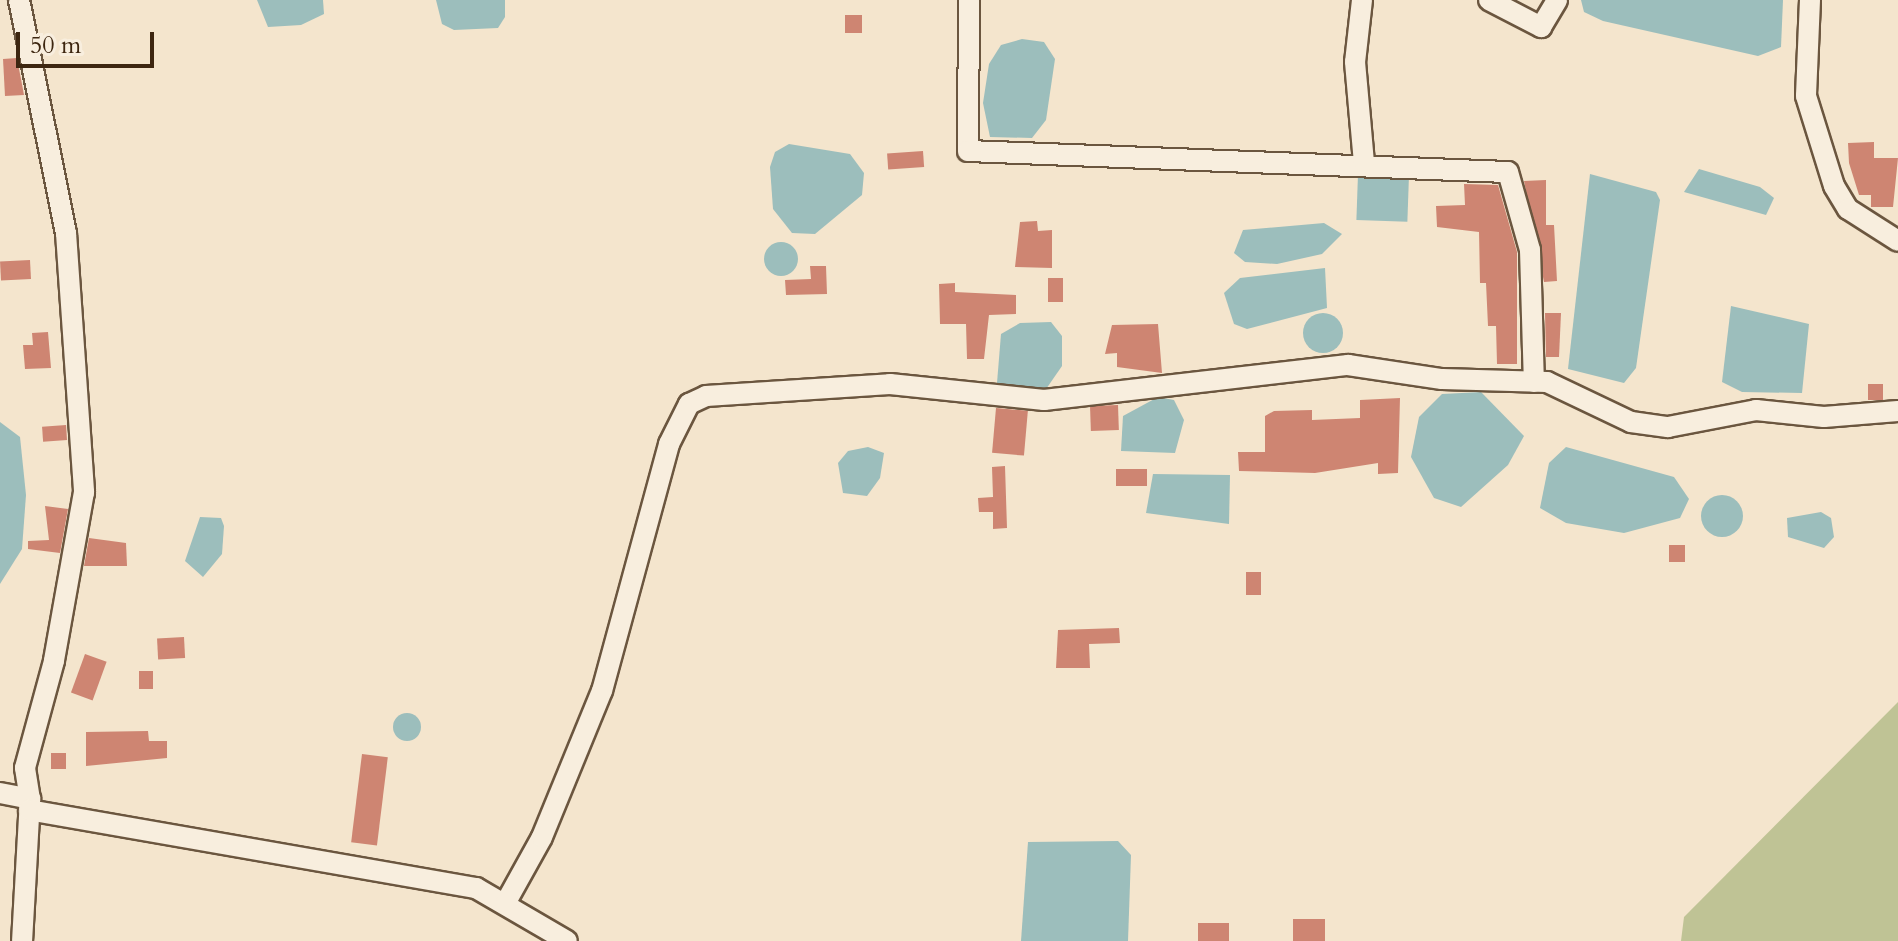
<!DOCTYPE html>
<style>
body{margin:0}
#map{position:relative;width:1898px;height:941px;overflow:hidden;background:#f4e5cd;font-family:Cardo,serif}
div>[style]{position:absolute}
[style*='--x']{left:calc(var(--x)*1px);top:calc(var(--y)*1px);width:calc(var(--w)*1px);rotate:calc(var(--a)*1deg)}
.green>*{inset:0;background:#bfc395}
.water>*{inset:0;background:#9cbebc;transform-origin:0 0}
.round{border-radius:50%}
.building>*{inset:0;background:#ce8572;transform-origin:0 0}
.roads{filter:drop-shadow(2px 0 #6b563f) drop-shadow(-2px 0 #6b563f) drop-shadow(0 2px #6b563f) drop-shadow(0 -2px #6b563f)}
.minor>*{height:20px;margin:-10px;padding:0 10px;transform-origin:10px;border-radius:10px;background:#f8eede}
span{translate:-50% -50%;white-space:nowrap;text-align:center;line-height:1.15;-webkit-text-stroke:8px #f8eede;paint-order:stroke}
.scale{position:absolute;left:16px;top:32px;width:138px;height:36px;box-sizing:border-box;border:4px solid #3d2610;border-top:0;padding-left:10px;font-size:24px;line-height:28px;white-space:nowrap;color:#3d2610;-webkit-text-stroke:6px #f8eede;paint-order:stroke}
</style>
<div id="map">
<div class="green">
<i style="clip-path:polygon(1898px 702px,1898px 941px,1681px 941px,1684px 917px)"></i>
</div>
<div class="water">
<i style="clip-path:polygon(257px 0,323px 0,324px 14px,301px 25px,268px 27px)"></i>
<i style="clip-path:polygon(436px 0,505px 0,505px 17px,498px 28px,454px 30px,442px 24px)"></i>
<i style="clip-path:polygon(1581px 0,1783px 0,1781px 47px,1758px 56px,1603px 21px,1584px 12px)"></i>
<i style="clip-path:polygon(1022px 39px,1044px 42px,1055px 59px,1046px 120px,1032px 138px,990px 137px,983px 103px,989px 64px,1001px 45px)"></i>
<i style="clip-path:polygon(789px 144px,850px 154px,864px 173px,862px 195px,815px 234px,792px 233px,773px 209px,770px 167px,775px 152px)"></i>
<i style="clip-path:polygon(1699px 169px,1760px 187px,1774px 198px,1766px 215px,1684px 192px)"></i>
<i style="left:1358px;top:174px;width:51px;height:46px;rotate:2deg"></i>
<i style="clip-path:polygon(1590px 174px,1656px 192px,1660px 200px,1636px 368px,1624px 383px,1568px 369px)"></i>
<i style="clip-path:polygon(1324px 223px,1342px 234px,1322px 254px,1277px 264px,1245px 262px,1234px 253px,1243px 230px)"></i>
<i class="round" style="left:764px;top:242px;width:34px;height:34px"></i>
<i style="clip-path:polygon(1325px 268px,1327px 308px,1247px 329px,1234px 324px,1224px 293px,1240px 278px)"></i>
<i style="clip-path:polygon(1731px 306px,1809px 324px,1802px 393px,1742px 392px,1722px 382px)"></i>
<i class="round" style="left:1303px;top:313px;width:40px;height:40px"></i>
<i style="clip-path:polygon(1051px 322px,1062px 336px,1062px 366px,1044px 392px,997px 383px,1001px 334px,1020px 323px)"></i>
<i style="clip-path:polygon(1481px 392px,1524px 436px,1508px 465px,1461px 507px,1434px 498px,1411px 457px,1419px 417px,1442px 394px)"></i>
<i style="clip-path:polygon(1158px 397px,1174px 400px,1184px 420px,1175px 453px,1121px 451px,1123px 416px)"></i>
<i style="clip-path:polygon(0 422px,20px 437px,26px 495px,22px 549px,0 584px)"></i>
<i style="clip-path:polygon(868px 447px,884px 453px,880px 478px,867px 496px,843px 493px,838px 463px,848px 451px)"></i>
<i style="clip-path:polygon(1566px 447px,1674px 477px,1689px 499px,1680px 518px,1624px 533px,1566px 523px,1540px 508px,1549px 463px)"></i>
<i style="clip-path:polygon(1153px 474px,1230px 475px,1229px 524px,1146px 513px)"></i>
<i class="round" style="left:1701px;top:495px;width:42px;height:42px"></i>
<i style="clip-path:polygon(1821px 512px,1831px 518px,1834px 537px,1824px 548px,1788px 537px,1787px 518px)"></i>
<i style="clip-path:polygon(200px 517px,221px 518px,224px 526px,222px 554px,203px 577px,185px 561px)"></i>
<i class="round" style="left:393px;top:713px;width:28px;height:28px"></i>
<i style="clip-path:polygon(1118px 841px,1131px 855px,1128px 941px,1021px 941px,1028px 842px)"></i>
</div>
<div class="building">
<i style="left:862px;top:15px;width:18px;height:17px;rotate:90deg"></i>
<i style="clip-path:polygon(17px 58px,24px 95px,5px 96px,3px 59px)"></i>
<i style="clip-path:polygon(1874px 142px,1874px 158px,1898px 158px,1893px 207px,1871px 207px,1871px 195px,1859px 195px,1849px 163px,1848px 143px)"></i>
<i style="left:923px;top:151px;width:16px;height:36px;rotate:86deg"></i>
<i style="clip-path:polygon(1546px 180px,1546px 225px,1554px 225px,1557px 281px,1544px 282px,1524px 181px)"></i>
<i style="clip-path:polygon(1464px 184px,1498px 185px,1517px 252px,1517px 364px,1497px 364px,1496px 326px,1488px 326px,1486px 283px,1480px 283px,1479px 232px,1437px 227px,1436px 206px,1465px 205px)"></i>
<i style="clip-path:polygon(1037px 221px,1038px 231px,1052px 230px,1052px 268px,1015px 267px,1020px 222px)"></i>
<i style="left:30px;top:260px;width:19px;height:30px;rotate:87deg"></i>
<i style="clip-path:polygon(810px 266px,826px 266px,827px 294px,786px 295px,785px 280px,811px 279px)"></i>
<i style="left:1048px;top:278px;width:15px;height:24px"></i>
<i style="clip-path:polygon(955px 283px,955px 292px,1016px 295px,1016px 314px,989px 315px,984px 359px,967px 359px,966px 324px,940px 324px,939px 284px)"></i>
<i style="clip-path:polygon(1545px 313px,1561px 313px,1559px 357px,1546px 357px)"></i>
<i style="clip-path:polygon(1158px 324px,1162px 373px,1117px 367px,1117px 353px,1105px 354px,1112px 325px)"></i>
<i style="clip-path:polygon(48px 332px,51px 368px,25px 369px,23px 345px,33px 345px,32px 333px)"></i>
<i style="left:1868px;top:384px;width:15px;height:16px"></i>
<i style="clip-path:polygon(1400px 398px,1398px 473px,1378px 474px,1378px 463px,1315px 473px,1239px 471px,1238px 452px,1265px 452px,1265px 416px,1274px 411px,1312px 410px,1312px 420px,1360px 418px,1360px 400px)"></i>
<i style="left:1118px;top:405px;width:25px;height:28px;rotate:88deg"></i>
<i style="left:996px;top:408px;width:32px;height:45px;rotate:5deg"></i>
<i style="left:66px;top:425px;width:15px;height:24px;rotate:86deg"></i>
<i style="clip-path:polygon(1005px 466px,1007px 528px,993px 529px,993px 512px,979px 512px,978px 498px,993px 497px,992px 467px)"></i>
<i style="left:1147px;top:469px;width:17px;height:31px;rotate:90deg"></i>
<i style="clip-path:polygon(45px 506px,68px 509px,60px 553px,28px 549px,28px 541px,49px 540px)"></i>
<i style="clip-path:polygon(89px 538px,126px 543px,127px 566px,84px 566px)"></i>
<i style="left:1669px;top:545px;width:16px;height:17px"></i>
<i style="left:1246px;top:572px;width:15px;height:23px"></i>
<i style="clip-path:polygon(1119px 628px,1120px 643px,1089px 644px,1090px 668px,1056px 668px,1058px 630px)"></i>
<i style="left:184px;top:637px;width:21px;height:27px;rotate:87deg"></i>
<i style="left:85px;top:654px;width:23px;height:41px;rotate:20deg"></i>
<i style="left:139px;top:671px;width:14px;height:18px"></i>
<i style="clip-path:polygon(148px 731px,149px 741px,167px 741px,167px 758px,86px 766px,86px 732px)"></i>
<i style="left:66px;top:753px;width:16px;height:15px;rotate:90deg"></i>
<i style="left:362px;top:754px;width:26px;height:89px;rotate:7deg"></i>
<i style="left:1293px;top:919px;width:32px;height:22px"></i>
<i style="left:1198px;top:923px;width:31px;height:18px"></i>
</div>
<div class="roads">
<div class="minor">
<i style="--x:19;--y:0;--w:238;--a:78.6"></i>
<i style="--x:66;--y:233;--w:260;--a:86"></i>
<i style="--x:84;--y:492;--w:172;--a:100.1"></i>
<i style="--x:54;--y:661;--w:111;--a:105.2"></i>
<i style="--x:25;--y:768;--w:31;--a:81"></i>
<i style="--x:30;--y:799;--w:142;--a:93.2"></i>
<i style="--x:969;--y:0;--w:151;--a:90.4"></i>
<i style="--x:968;--y:151;--w:540;--a:2.23"></i>
<i style="--x:1508;--y:172;--w:81;--a:74.2"></i>
<i style="--x:1530;--y:250;--w:132;--a:88.3"></i>
<i style="--x:1362;--y:0;--w:62;--a:96.4"></i>
<i style="--x:1355;--y:62;--w:100;--a:84.9"></i>
<i style="--x:1489;--y:0;--w:59;--a:27.4"></i>
<i style="--x:1541;--y:27;--w:31;--a:-59"></i>
<i style="--x:1810;--y:0;--w:96;--a:92.4"></i>
<i style="--x:1806;--y:96;--w:94;--a:72.7"></i>
<i style="--x:1834;--y:186;--w:27;--a:59"></i>
<i style="--x:1848;--y:209;--w:59;--a:32.6"></i>
<i style="--x:0;--y:793;--w:31;--a:11"></i>
<i style="--x:29;--y:810;--w:454;--a:9.9"></i>
<i style="--x:476;--y:888;--w:105;--a:30.2"></i>
<i style="--x:506;--y:902;--w:74;--a:-61"></i>
<i style="--x:542;--y:837;--w:158;--a:-67.7"></i>
<i style="--x:602;--y:691;--w:256;--a:-74.8"></i>
<i style="--x:669;--y:444;--w:45;--a:-63.4"></i>
<i style="--x:689;--y:404;--w:19;--a:-25"></i>
<i style="--x:706;--y:396;--w:184;--a:-3.7"></i>
<i style="--x:890;--y:384;--w:155;--a:5.9"></i>
<i style="--x:1044;--y:400;--w:306;--a:-6.6"></i>
<i style="--x:1348;--y:365;--w:95;--a:8.5"></i>
<i style="--x:1442;--y:379;--w:105;--a:1.6"></i>
<i style="--x:1547;--y:382;--w:93;--a:25.5"></i>
<i style="--x:1631;--y:422;--w:37;--a:8"></i>
<i style="--x:1668;--y:427;--w:90;--a:-10.9"></i>
<i style="--x:1756;--y:410;--w:68;--a:5.9"></i>
<i style="--x:1824;--y:417;--w:74;--a:-4.6"></i>
</div>
</div>
<div class="scale">50 m</div>
</div>
